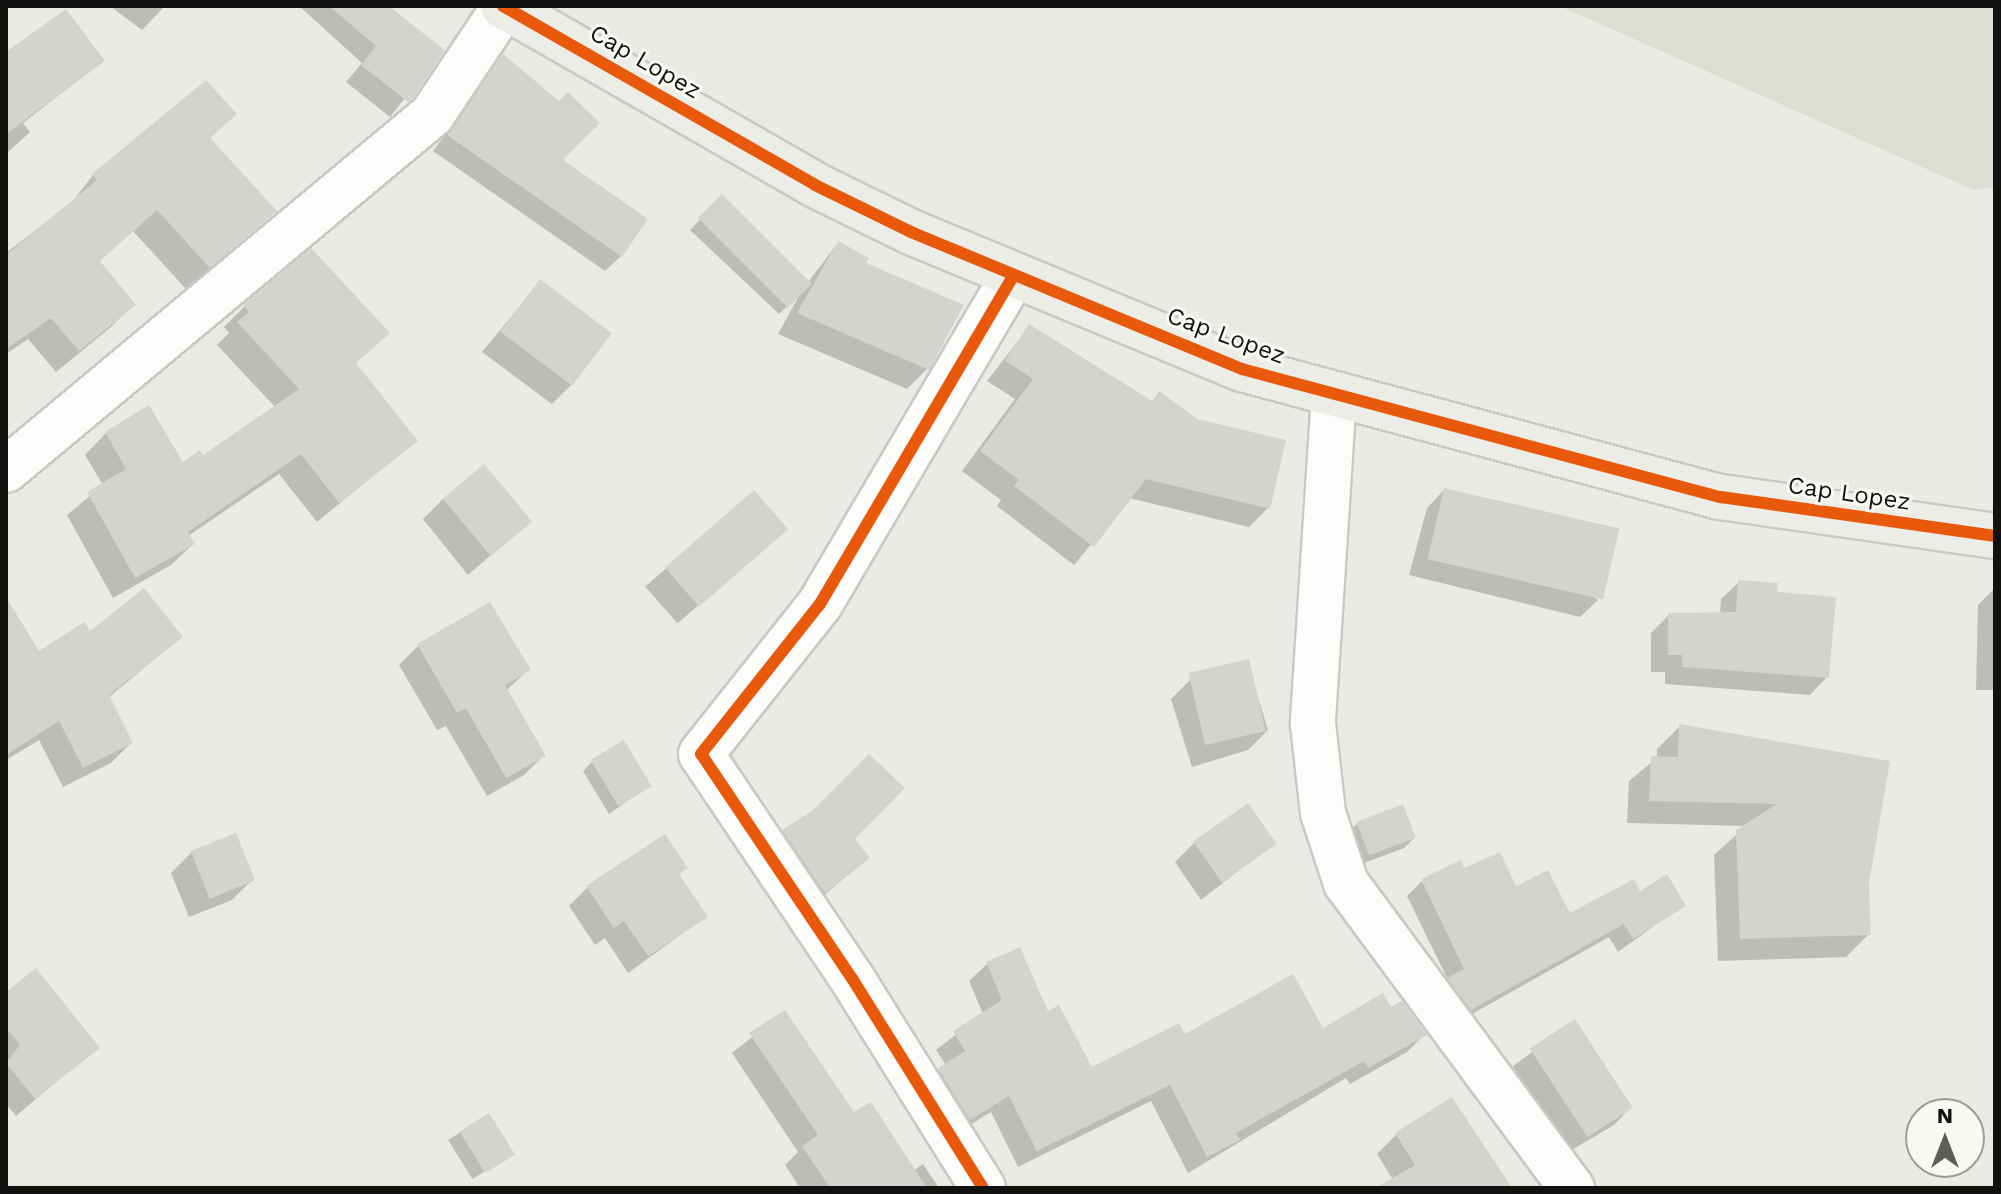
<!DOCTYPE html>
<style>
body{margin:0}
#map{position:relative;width:2001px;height:1194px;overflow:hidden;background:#ebebe6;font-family:"Work Sans",sans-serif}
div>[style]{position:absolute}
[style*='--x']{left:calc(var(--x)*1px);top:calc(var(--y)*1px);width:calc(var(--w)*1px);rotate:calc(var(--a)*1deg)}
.built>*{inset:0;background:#ddddd4}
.shadow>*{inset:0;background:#0003;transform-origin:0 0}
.building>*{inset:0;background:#d3d3cf;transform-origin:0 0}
.roads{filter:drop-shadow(2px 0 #c9c9c5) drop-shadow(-2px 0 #c9c9c5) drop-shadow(0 2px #c9c9c5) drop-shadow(0 -2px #c9c9c5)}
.street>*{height:44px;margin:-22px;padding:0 22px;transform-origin:22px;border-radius:22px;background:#fcfcfb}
.secondary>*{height:44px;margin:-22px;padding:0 22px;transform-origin:22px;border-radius:22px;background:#edede7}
.cycleway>*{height:12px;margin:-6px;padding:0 6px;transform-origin:6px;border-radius:6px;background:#e8590c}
span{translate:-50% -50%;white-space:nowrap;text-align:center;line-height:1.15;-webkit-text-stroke:6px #f9f9f2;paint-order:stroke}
.street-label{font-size:24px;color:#11110f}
.frame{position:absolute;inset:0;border:8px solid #11110f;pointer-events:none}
.north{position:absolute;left:1905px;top:1098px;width:80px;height:80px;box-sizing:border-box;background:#f9f9f2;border:2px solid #9c9c97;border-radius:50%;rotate:0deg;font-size:22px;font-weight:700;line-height:32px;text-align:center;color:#11110f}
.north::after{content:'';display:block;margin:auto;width:28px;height:36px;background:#5d5d5a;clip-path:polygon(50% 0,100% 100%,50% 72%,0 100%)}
</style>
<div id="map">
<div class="built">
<i style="clip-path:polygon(1560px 6px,1995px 6px,1995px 187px,1974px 190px)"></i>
</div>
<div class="shadow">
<i style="clip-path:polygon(110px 6px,165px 6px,142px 30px)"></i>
<i style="clip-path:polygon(299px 6px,389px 6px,442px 50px,390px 117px,346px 82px,362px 63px)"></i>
<i style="clip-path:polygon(6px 55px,103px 61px,23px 123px,30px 132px,6px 154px)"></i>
<i style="clip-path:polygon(503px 57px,621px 256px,605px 271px,433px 151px)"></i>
<i style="clip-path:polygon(234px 114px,209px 139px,275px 211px,186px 289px,133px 231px,98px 262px,133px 304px,111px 327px,56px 372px,28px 339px,6px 354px,6px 253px,73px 201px,93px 175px)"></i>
<i style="clip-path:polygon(722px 197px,808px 282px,838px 243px,863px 264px,927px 369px,907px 389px,778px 334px,800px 294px,779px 314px,690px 230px)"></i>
<i style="clip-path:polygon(540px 282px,572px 384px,552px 404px,482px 352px)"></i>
<i style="clip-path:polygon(245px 306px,387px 333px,355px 364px,415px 441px,317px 522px,279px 474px,188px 536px,193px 544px,171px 565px,113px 598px,67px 515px,103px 485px,85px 455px,106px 433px,148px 407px,183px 465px,203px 458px,276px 408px,217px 345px,229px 333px,224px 327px)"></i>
<i style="clip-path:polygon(1029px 327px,1151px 402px,1268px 508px,1249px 527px,1129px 498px,1074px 565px,997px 506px,1001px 500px,962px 471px,1015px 399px,987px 381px)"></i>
<i style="clip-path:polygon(1444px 490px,1598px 600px,1580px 617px,1409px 575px,1427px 508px)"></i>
<i style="left:754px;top:492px;width:49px;height:144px;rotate:49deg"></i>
<i style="clip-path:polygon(443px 499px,529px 522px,468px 575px,423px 519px)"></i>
<i style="clip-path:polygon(1739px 582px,1775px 594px,1827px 677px,1810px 695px,1665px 684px,1665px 672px,1651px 672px,1651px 633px,1669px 615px,1720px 614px,1721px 599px)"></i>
<i style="clip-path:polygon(1995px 588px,1995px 690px,1976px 690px,1978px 605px)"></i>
<i style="clip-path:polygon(6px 601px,39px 653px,89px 633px,181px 637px,108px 698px,131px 743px,111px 763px,63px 787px,39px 740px,6px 760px)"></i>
<i style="clip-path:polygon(418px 646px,528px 670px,506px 691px,544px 755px,524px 775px,487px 796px,446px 726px,437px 730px,399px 665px)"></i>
<i style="clip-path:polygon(1247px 662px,1268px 730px,1248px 750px,1192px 767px,1171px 699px,1191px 679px)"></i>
<i style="clip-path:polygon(1680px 726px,1887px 762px,1867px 883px,1869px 934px,1846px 957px,1718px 961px,1714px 855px,1746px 826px,1627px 823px,1629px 781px,1657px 758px,1657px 749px)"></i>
<i style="clip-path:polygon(592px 762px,650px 785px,609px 814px,583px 771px)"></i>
<i style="clip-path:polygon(1357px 824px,1414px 838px,1404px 848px,1359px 865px,1347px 834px)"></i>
<i style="clip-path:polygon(784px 832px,853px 839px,868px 858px,804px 912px,764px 852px)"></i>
<i style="clip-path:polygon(1195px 842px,1274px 843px,1201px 900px,1175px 862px)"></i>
<i style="clip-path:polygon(191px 853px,252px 880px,232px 900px,189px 917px,171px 873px)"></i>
<i style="clip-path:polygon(1463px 871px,1570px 916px,1639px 894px,1683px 905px,1618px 952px,1609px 937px,1456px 1023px,1434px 994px,1448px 980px,1407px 896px,1422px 881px)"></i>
<i style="clip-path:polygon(677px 875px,706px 916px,628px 973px,605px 938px,595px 945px,569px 906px,587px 888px)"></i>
<i style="clip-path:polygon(987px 964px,1047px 1013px,1091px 1070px,1185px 1037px,1322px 1031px,1390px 1009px,1425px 1034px,1407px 1052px,1350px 1084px,1346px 1078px,1188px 1173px,1151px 1101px,1018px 1167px,991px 1112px,952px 1136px,921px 1088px,946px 1065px,936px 1050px,983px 1014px,969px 981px)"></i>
<i style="clip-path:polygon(6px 994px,97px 1047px,16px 1116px,6px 1104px)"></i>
<i style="clip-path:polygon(784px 1012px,853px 1115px,913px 1171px,923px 1164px,939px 1188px,800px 1188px,785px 1165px,798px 1152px,732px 1053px)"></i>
<i style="clip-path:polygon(1574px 1021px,1630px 1108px,1614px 1125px,1565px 1154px,1513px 1066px)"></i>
<i style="left:488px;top:1115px;width:46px;height:47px;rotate:58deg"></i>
<i style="clip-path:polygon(1396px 1135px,1511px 1188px,1390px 1188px,1395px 1183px,1377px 1154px)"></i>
</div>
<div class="building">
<i style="clip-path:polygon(329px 6px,388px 6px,445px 50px,413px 98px,408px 102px,361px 65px,376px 46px)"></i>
<i style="clip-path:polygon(66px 9px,105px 61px,6px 134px,6px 52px)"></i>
<i style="clip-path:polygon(503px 54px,559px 101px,568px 92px,600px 123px,563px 160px,648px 219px,622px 257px,447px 135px)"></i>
<i style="clip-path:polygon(206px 80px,237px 114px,210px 138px,277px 211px,210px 268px,157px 210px,100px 261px,136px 305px,79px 351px,51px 318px,6px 349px,6px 255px,97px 180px,92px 174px)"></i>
<i style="left:722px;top:194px;width:127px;height:34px;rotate:45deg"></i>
<i style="clip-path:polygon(838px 241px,869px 258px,866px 263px,964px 305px,929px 370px,797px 313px)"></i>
<i style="clip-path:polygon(311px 248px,390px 333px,356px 363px,418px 441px,339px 503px,301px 454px,188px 532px,195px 544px,135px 578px,87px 492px,126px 469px,105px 432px,149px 405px,183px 462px,200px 450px,203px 455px,299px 389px,237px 322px,249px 312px,243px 305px)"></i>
<i style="left:540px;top:279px;width:90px;height:66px;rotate:37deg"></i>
<i style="clip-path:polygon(1029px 324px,1152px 401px,1159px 391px,1197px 419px,1286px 440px,1270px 509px,1146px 479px,1094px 547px,1014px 486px,1019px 480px,980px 451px,1033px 379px,1005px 361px)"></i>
<i style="left:484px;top:464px;width:75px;height:54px;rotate:50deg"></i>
<i style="left:1444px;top:488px;width:180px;height:73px;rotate:13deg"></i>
<i style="left:754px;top:490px;width:52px;height:118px;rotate:49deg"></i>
<i style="clip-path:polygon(1738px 580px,1778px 583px,1777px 592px,1836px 597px,1829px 678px,1682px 667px,1682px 655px,1668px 655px,1668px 613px,1736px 612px)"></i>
<i style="clip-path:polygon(144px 588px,183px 637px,109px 695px,133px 743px,83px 768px,59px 721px,6px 755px,6px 597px,39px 651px,84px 622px,90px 631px)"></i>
<i style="clip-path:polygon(490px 602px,531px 670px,505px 685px,546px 756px,506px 778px,466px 708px,457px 713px,417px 644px)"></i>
<i style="left:1249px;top:659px;width:74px;height:62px;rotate:77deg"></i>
<i style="clip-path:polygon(1679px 724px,1890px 761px,1869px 883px,1871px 935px,1740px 939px,1736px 830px,1777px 804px,1649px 801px,1651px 756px,1678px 757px)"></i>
<i style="left:624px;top:740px;width:54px;height:39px;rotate:59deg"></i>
<i style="clip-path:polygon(869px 754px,905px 788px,855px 839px,870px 858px,825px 893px,782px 830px,812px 811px)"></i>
<i style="left:1248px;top:803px;width:50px;height:67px;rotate:55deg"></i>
<i style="left:1403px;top:804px;width:36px;height:50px;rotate:69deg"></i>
<i style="left:236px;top:833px;width:51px;height:49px;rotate:68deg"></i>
<i style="clip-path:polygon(665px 834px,688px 868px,679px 874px,708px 917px,648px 956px,624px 921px,614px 928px,586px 886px)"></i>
<i style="clip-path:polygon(1500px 852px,1516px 886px,1548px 870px,1570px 913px,1634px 879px,1640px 891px,1667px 874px,1686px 906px,1633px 939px,1624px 924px,1471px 1010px,1447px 978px,1464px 969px,1421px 879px,1461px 860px,1464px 868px)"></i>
<i style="clip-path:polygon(1020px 947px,1048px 1011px,1059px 1005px,1092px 1067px,1179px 1023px,1185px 1034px,1293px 974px,1323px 1028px,1383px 993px,1391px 1007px,1402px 1001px,1427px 1035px,1368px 1068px,1364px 1061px,1236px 1133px,1240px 1140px,1207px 1157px,1170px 1085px,1037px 1151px,1009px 1096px,970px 1120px,938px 1068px,965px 1051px,953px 1031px,1002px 1000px,986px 962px)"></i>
<i style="clip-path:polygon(36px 968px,100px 1048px,35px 1099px,6px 1063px,20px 1045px,6px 1028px,6px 992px)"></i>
<i style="clip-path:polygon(785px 1010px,854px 1112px,871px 1102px,927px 1188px,830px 1188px,802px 1146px,818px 1135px,749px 1033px)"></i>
<i style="left:1575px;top:1019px;width:106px;height:54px;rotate:57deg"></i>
<i style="clip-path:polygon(1452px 1097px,1512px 1188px,1375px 1188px,1415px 1165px,1395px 1133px)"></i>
<i style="left:489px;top:1113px;width:49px;height:35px;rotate:58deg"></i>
</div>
<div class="roads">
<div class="street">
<i style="--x:1334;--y:395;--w:330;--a:93.7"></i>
<i style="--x:1313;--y:724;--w:90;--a:83.6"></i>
<i style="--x:1323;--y:813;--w:74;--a:71.8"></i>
<i style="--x:1346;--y:883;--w:380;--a:53.5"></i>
<i style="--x:6;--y:470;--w:555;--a:-39.81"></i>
<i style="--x:432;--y:115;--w:130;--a:-56.3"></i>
<i style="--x:983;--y:1188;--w:245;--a:-122"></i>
<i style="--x:853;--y:980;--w:272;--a:-123.9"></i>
<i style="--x:701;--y:754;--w:191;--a:-51.6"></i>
<i style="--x:820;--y:604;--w:380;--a:-59.5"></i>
</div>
<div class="secondary">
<i style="--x:503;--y:6;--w:360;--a:29.8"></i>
<i style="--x:815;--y:185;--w:107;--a:26.1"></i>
<i style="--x:911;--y:232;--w:358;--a:22.5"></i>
<i style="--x:1242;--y:369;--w:496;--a:15"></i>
<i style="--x:1721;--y:497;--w:277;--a:8.1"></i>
</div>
</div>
<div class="cycleway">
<i style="--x:503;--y:6;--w:360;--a:29.8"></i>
<i style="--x:815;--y:185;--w:107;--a:26.1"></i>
<i style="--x:911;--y:232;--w:358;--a:22.5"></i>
<i style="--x:1242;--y:369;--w:496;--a:15"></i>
<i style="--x:1721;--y:497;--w:277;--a:8.1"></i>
<i style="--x:983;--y:1188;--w:245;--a:-122"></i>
<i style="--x:853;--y:980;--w:272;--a:-123.9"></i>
<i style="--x:701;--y:754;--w:191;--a:-51.6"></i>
<i style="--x:820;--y:604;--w:380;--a:-59.5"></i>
</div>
<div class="street-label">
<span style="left:645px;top:62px;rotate:30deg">Cap Lopez</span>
<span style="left:1226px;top:336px;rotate:20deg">Cap Lopez</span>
<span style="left:1849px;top:494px;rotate:8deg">Cap Lopez</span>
</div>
<div class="frame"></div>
<div class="north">N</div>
</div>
